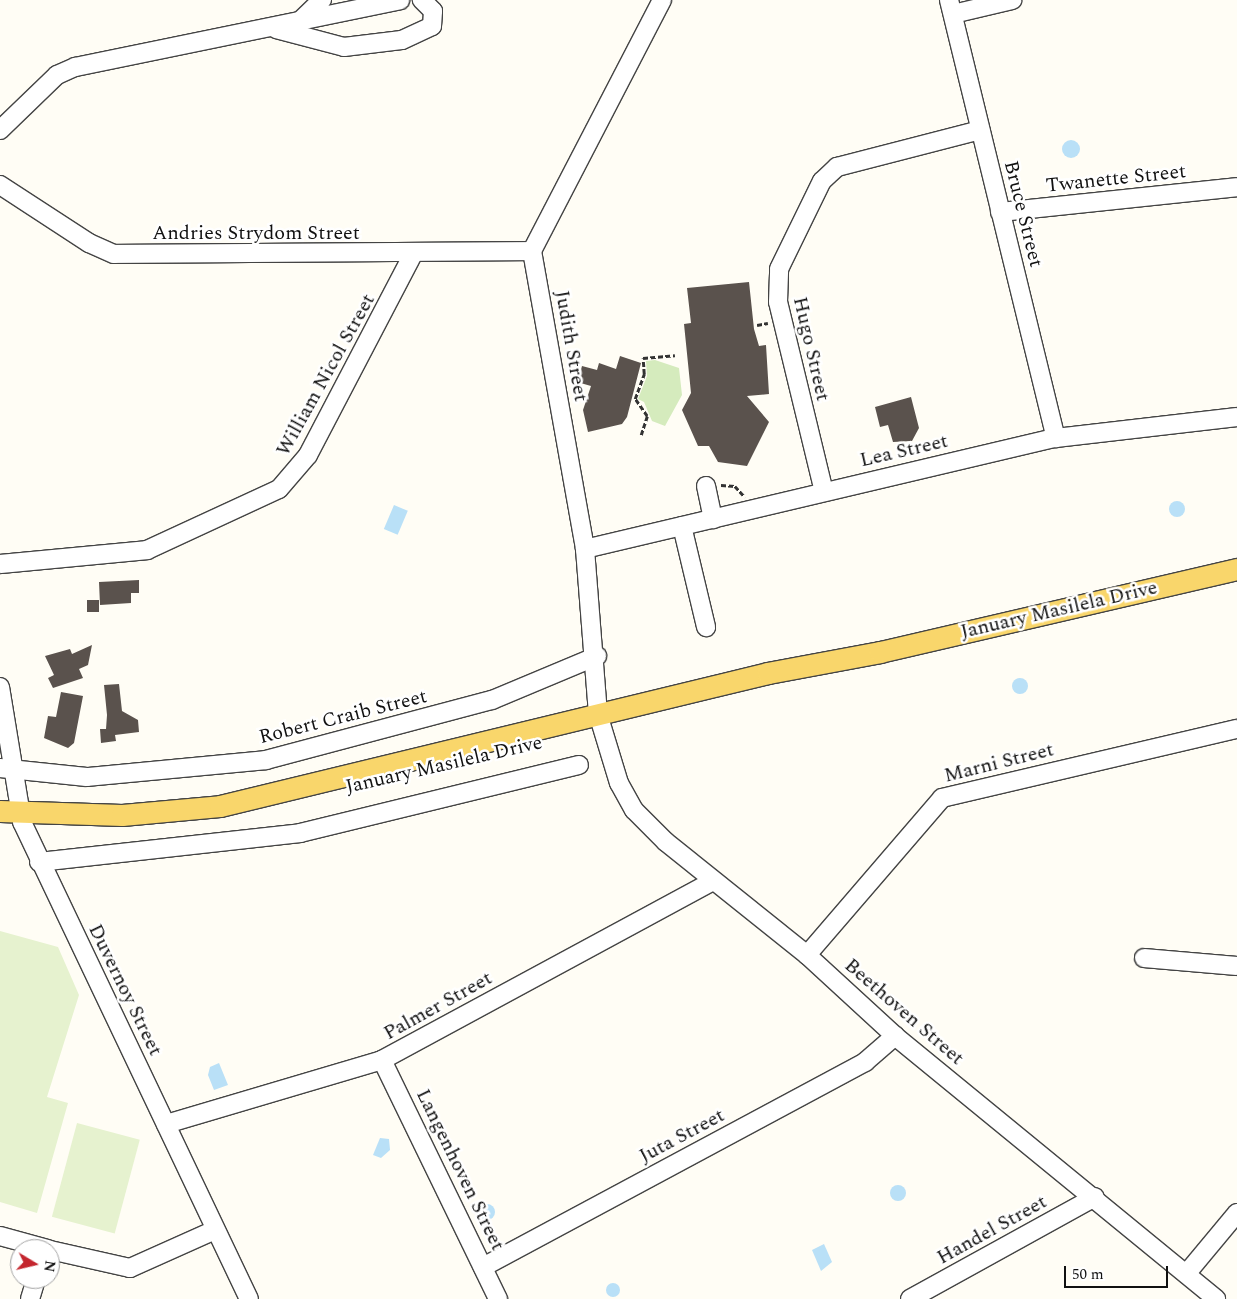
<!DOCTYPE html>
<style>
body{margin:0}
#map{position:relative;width:1237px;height:1299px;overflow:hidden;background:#fffdf5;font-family:Spectral,serif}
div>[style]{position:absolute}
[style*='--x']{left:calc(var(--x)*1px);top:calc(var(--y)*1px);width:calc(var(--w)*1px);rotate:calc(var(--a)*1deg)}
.green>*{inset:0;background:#d5ebbd}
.pitch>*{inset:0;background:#e6f2cf;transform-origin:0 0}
.water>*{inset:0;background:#b9e0f7;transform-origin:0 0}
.round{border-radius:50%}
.building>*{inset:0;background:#5a524d;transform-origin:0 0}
.path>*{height:2.5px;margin-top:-1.25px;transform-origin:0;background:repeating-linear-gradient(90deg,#333 0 5px,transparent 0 7.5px)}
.roads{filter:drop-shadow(1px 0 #444) drop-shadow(-1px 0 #444) drop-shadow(0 1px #444) drop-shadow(0 -1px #444)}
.minor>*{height:18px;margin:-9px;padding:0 9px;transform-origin:9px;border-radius:9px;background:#fff}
.major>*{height:21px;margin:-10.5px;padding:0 10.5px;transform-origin:10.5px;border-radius:10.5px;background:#f9d66b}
span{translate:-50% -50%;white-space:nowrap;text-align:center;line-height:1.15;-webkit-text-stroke:5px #fff;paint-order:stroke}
.street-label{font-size:20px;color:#111}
.north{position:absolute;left:10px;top:1239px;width:50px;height:50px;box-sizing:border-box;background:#fff;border:1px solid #a0a0a0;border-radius:50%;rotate:99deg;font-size:14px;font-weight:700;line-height:20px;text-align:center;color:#111}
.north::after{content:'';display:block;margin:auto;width:18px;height:22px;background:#c4262e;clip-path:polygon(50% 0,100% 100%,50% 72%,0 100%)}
.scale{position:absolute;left:1064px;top:1266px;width:104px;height:22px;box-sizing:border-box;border:2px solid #111;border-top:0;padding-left:6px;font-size:15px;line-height:18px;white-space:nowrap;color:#111;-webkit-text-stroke:4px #fff;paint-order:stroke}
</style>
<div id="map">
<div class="green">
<i style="clip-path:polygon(655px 360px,679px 368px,682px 395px,665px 426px,652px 421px,644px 402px,638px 399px,647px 376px,646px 361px)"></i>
</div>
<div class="pitch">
<i style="clip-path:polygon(0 931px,58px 947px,79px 995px,47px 1097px,68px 1103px,37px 1213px,0 1202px)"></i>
<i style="left:77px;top:1123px;width:65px;height:97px;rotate:15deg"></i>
</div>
<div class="water">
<i class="round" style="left:1062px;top:140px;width:18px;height:18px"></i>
<i class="round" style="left:1169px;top:501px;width:16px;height:16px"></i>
<i style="left:394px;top:505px;width:15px;height:26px;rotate:23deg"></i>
<i class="round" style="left:1012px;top:678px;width:16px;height:16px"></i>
<i style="clip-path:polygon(219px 1063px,228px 1085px,214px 1090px,208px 1075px,210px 1067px)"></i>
<i style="clip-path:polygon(380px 1138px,389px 1139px,390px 1150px,381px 1158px,373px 1155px)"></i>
<i class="round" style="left:890px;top:1185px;width:16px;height:16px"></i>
<i class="round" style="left:479px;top:1204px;width:16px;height:16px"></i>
<i style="clip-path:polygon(824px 1244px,832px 1262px,821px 1271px,812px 1250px)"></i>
<i class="round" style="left:606px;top:1283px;width:14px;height:14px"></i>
</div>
<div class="building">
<i style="clip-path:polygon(749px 282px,754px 329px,759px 346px,766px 345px,769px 394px,747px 396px,769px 422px,747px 466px,718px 462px,709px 446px,698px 446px,682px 410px,691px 393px,684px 324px,691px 323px,687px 288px)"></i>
<i style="clip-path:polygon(620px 356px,641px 363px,627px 417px,622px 424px,588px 432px,583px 410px,591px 386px,577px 382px,582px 366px,597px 370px,599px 363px,616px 369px)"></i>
<i style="clip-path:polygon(911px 397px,919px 428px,912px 441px,893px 442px,888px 425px,880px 427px,875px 407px)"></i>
<i style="clip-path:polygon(139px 580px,139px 593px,131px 593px,131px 603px,100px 605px,99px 582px)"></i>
<i style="left:99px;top:600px;width:12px;height:12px;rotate:90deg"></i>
<i style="clip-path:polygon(92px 645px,88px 665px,79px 669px,83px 678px,53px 688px,48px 678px,54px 675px,45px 656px,70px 649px,72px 654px)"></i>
<i style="clip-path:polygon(119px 684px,122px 711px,138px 720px,139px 732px,115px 735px,116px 741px,101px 743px,100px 729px,106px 729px,107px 715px,104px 685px)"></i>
<i style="clip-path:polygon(61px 692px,83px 696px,74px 743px,68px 748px,44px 738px,48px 716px,56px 717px)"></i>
</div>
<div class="path">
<i style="--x:757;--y:325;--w:11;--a:-10"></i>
<i style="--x:641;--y:435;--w:20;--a:-72"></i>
<i style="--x:647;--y:416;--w:21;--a:-125"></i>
<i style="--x:635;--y:399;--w:27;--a:-70"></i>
<i style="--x:644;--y:374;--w:16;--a:-94"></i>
<i style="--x:643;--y:358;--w:32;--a:-5"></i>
<i style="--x:721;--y:485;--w:14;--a:4"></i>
<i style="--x:735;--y:486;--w:15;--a:48"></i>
</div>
<div class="roads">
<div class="minor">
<i style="--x:662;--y:0;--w:283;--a:117.4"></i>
<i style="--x:532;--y:251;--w:303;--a:79.9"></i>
<i style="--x:585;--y:549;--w:166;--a:85.5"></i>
<i style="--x:598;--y:714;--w:72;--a:73.1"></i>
<i style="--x:619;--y:783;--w:31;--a:61"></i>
<i style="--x:634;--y:810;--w:45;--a:45"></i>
<i style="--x:666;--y:842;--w:181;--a:38.7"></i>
<i style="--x:807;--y:955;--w:120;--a:42.6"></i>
<i style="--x:895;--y:1036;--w:415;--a:39.3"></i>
<i style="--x:949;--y:0;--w:451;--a:76.3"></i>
<i style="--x:953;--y:14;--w:61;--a:-13.3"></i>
<i style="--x:299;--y:22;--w:32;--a:-44"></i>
<i style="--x:276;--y:29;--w:70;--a:14.8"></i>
<i style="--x:344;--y:47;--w:58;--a:-6.9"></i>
<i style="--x:402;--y:40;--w:33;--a:-25"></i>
<i style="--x:432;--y:26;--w:15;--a:-86"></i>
<i style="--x:433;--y:11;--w:16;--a:-135"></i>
<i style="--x:0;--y:130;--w:79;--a:-44"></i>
<i style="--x:57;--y:75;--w:20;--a:-24"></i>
<i style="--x:75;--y:67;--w:332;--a:-11.6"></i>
<i style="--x:0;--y:185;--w:106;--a:33.1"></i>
<i style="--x:89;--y:243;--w:27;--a:24"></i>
<i style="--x:114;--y:254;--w:418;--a:-0.4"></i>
<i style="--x:1000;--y:212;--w:238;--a:-6"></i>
<i style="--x:706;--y:486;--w:34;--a:78"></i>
<i style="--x:824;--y:492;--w:195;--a:-103.6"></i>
<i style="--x:778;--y:302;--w:33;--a:-88"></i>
<i style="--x:779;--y:269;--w:98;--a:-64"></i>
<i style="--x:822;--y:181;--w:21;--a:-43"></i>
<i style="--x:837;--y:167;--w:148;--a:-14.5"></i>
<i style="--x:682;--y:526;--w:104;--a:76.6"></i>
<i style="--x:585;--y:549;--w:484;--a:-13.3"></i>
<i style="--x:1056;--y:438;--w:182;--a:-6.6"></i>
<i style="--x:0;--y:564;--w:148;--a:-5.4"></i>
<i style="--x:147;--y:550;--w:145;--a:-24.8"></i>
<i style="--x:279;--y:489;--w:45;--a:-49.5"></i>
<i style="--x:308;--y:455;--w:227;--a:-62.4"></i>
<i style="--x:0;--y:687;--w:137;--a:80.7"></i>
<i style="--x:22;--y:822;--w:528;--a:64.55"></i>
<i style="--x:0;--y:768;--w:87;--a:5.9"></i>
<i style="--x:87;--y:777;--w:180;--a:-5.4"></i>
<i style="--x:266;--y:760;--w:234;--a:-14.9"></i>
<i style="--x:492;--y:700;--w:114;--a:-22.7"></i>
<i style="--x:39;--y:862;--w:263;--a:-6.3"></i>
<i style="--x:300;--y:833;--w:287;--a:-13.7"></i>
<i style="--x:807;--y:955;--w:207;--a:-49.3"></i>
<i style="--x:942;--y:798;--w:303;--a:-13.2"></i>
<i style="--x:1144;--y:958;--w:93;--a:4.9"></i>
<i style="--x:382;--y:1060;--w:266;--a:64.1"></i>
<i style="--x:166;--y:1124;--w:225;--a:-16.5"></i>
<i style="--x:382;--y:1060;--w:376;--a:-28.4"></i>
<i style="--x:0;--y:1236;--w:50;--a:15.2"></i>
<i style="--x:50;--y:1250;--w:82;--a:12.7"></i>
<i style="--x:130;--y:1268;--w:93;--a:-24.1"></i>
<i style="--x:483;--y:1267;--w:434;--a:-28.2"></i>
<i style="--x:865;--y:1062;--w:40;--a:-41"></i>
<i style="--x:1187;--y:1273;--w:78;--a:-50.2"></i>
<i style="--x:30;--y:1299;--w:21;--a:-73"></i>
<i style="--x:910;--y:1299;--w:211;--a:-28.9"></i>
</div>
<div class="major">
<i style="--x:0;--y:811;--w:122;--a:1.9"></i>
<i style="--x:122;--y:815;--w:98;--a:-5.2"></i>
<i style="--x:220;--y:806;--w:564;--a:-13.64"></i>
<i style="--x:768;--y:673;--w:114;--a:-10.6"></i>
<i style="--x:880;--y:652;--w:367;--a:-13.1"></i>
</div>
</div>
<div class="street-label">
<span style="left:1116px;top:179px;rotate:-6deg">Twanette Street</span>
<span style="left:1023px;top:214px;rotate:76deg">Bruce Street</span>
<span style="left:256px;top:233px">Andries Strydom Street</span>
<span style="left:571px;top:346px;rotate:80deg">Judith Street</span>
<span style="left:811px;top:349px;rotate:77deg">Hugo Street</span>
<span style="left:326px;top:375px;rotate:-61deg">William Nicol Street</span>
<span style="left:904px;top:451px;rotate:-13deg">Lea Street</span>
<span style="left:1059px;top:610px;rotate:-13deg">January Masilela Drive</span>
<span style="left:343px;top:717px;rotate:-14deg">Robert Craib Street</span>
<span style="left:999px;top:763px;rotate:-14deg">Marni Street</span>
<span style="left:444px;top:765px;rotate:-13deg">January Masilela Drive</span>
<span style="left:125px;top:990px;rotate:64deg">Duvernoy Street</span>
<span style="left:438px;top:1006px;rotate:-29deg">Palmer Street</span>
<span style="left:904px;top:1012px;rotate:41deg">Beethoven Street</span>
<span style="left:682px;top:1136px;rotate:-28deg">Juta Street</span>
<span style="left:460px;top:1170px;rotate:64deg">Langenhoven Street</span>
<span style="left:992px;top:1230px;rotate:-29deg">Handel Street</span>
</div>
<div class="north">N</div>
<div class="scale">50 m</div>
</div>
